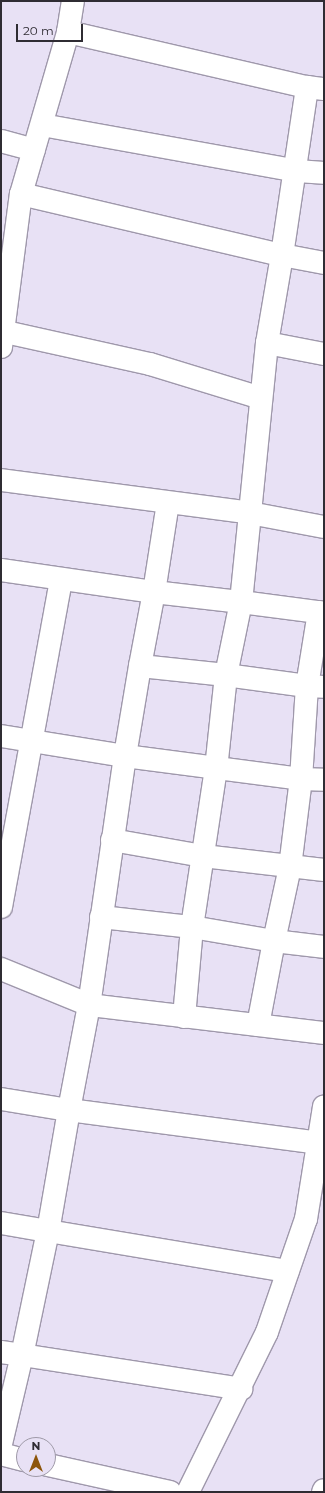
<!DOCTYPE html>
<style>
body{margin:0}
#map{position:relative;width:325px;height:1493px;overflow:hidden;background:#e8e1f5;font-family:Montserrat,sans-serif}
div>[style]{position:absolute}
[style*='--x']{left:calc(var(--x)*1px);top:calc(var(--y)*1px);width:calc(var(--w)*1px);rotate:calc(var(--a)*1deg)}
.roads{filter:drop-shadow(1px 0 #9f98ab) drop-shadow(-1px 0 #9f98ab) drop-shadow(0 1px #9f98ab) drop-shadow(0 -1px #9f98ab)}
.street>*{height:22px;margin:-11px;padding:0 11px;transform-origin:11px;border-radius:11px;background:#fff}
.secondary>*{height:22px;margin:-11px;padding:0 11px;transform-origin:11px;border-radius:11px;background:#fff}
span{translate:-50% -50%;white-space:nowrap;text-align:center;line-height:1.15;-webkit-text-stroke:4px #e8e1f5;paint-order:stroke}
.frame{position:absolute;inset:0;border:2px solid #2f2c33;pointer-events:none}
.north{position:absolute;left:16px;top:1437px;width:40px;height:40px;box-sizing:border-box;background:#e8e1f5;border:1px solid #9e99a7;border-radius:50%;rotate:0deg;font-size:11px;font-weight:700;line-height:16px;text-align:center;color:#2f2c33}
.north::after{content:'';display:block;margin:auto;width:14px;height:18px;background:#8d550b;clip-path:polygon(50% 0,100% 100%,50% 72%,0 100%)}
.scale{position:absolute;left:16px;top:24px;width:67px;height:18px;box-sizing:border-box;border:2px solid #2f2c33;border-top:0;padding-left:5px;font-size:12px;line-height:14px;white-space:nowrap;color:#2f2c33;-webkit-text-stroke:3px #e8e1f5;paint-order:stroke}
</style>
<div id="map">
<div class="roads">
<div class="street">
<i style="--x:68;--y:32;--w:245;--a:13"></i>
<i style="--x:42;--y:125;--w:259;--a:10.2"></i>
<i style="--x:297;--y:171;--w:27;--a:4"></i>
<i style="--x:1;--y:141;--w:34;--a:15"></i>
<i style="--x:21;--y:194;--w:268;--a:13.2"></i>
<i style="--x:282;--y:255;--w:170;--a:-81.5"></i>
<i style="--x:307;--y:87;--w:17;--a:7"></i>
<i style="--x:1;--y:331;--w:153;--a:12.5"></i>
<i style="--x:150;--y:364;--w:116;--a:17"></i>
<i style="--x:267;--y:343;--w:58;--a:10.9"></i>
<i style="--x:1;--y:347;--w:154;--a:-82.6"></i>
<i style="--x:21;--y:194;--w:169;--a:-73.8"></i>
<i style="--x:68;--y:32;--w:31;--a:-81"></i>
<i style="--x:1;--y:480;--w:251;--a:7.5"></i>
<i style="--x:250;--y:513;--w:171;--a:-84.3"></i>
<i style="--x:267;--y:343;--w:89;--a:-80.3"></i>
<i style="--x:282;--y:255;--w:43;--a:10.8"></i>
<i style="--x:1;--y:570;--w:155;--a:8.2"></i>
<i style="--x:154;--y:592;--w:90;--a:-81.1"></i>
<i style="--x:319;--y:612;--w:75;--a:99.2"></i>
<i style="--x:307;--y:686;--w:82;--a:-172.3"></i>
<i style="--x:226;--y:675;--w:75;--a:-78.4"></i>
<i style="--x:241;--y:602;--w:84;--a:7.5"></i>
<i style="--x:140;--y:666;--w:91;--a:99.5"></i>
<i style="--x:125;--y:756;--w:177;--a:7.4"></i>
<i style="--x:301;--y:779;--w:93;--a:-86.3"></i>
<i style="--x:307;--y:686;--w:17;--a:3"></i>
<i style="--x:1;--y:736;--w:126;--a:9.2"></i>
<i style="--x:125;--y:756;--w:252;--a:98.2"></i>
<i style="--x:89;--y:1005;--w:107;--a:100.8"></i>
<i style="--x:69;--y:1110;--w:251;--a:7.5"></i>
<i style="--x:112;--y:840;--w:92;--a:10"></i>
<i style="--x:203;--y:856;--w:122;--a:6.6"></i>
<i style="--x:1;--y:907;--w:332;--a:-79.6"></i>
<i style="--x:101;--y:917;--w:92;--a:6.3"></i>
<i style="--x:192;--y:927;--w:83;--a:9.7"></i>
<i style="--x:274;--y:941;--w:76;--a:-77.8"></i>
<i style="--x:290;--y:867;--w:89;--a:-82.9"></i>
<i style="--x:301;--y:779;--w:23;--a:2"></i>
<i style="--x:184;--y:1017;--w:90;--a:-84.9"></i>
<i style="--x:192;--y:927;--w:160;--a:-81.4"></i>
<i style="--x:216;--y:769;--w:95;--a:-83.9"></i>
<i style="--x:226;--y:675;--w:86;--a:-174"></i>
<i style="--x:140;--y:666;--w:75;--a:-79.3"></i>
<i style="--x:154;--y:592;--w:88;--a:6.6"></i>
<i style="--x:241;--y:602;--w:89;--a:-84.2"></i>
<i style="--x:250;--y:513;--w:75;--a:10.7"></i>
<i style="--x:258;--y:1025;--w:86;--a:-79.2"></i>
<i style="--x:274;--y:941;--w:50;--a:6.8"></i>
<i style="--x:1;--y:1099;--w:69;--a:9.2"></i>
<i style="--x:69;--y:1110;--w:123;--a:99.8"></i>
<i style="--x:48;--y:1231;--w:243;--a:9.5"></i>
<i style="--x:1;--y:1223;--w:48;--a:9.7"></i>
<i style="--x:48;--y:1231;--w:127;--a:101.8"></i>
<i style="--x:22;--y:1355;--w:222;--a:8.8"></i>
<i style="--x:1;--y:1352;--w:21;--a:8"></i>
<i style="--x:22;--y:1355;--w:91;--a:103.3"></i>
<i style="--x:1;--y:1454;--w:24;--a:15"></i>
<i style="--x:48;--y:1465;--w:125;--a:12.5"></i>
<i style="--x:188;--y:1492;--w:178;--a:-63.7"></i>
<i style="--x:267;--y:1332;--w:120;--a:-71"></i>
<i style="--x:306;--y:1219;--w:114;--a:-80.9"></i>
<i style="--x:323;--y:1492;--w:2;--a:-63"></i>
</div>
<div class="secondary">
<i style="--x:1;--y:969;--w:95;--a:22.2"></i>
<i style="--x:89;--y:1005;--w:237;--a:6.8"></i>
</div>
</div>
<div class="frame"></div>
<div class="north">N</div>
<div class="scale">20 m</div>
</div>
